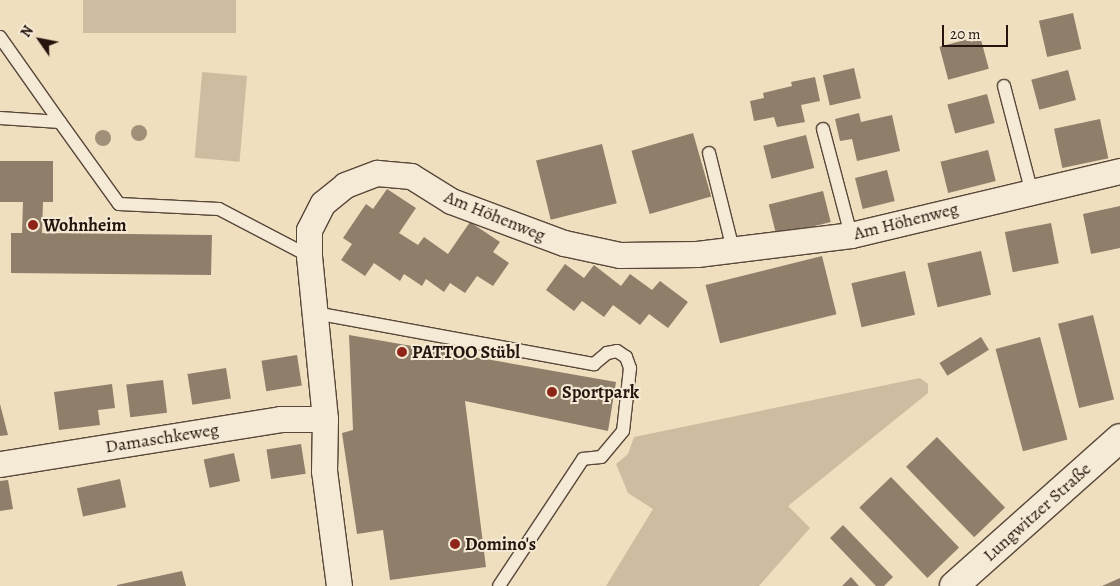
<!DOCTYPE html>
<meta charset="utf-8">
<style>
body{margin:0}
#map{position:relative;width:1120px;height:586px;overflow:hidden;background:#efdfbe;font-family:Alegreya,serif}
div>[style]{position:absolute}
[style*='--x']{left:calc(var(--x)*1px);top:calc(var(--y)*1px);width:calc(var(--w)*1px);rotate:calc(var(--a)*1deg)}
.green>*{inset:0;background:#cdbca0;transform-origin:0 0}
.building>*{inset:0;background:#8f7e6a;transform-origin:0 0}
.roads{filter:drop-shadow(1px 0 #58473a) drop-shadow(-1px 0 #58473a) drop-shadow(0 1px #58473a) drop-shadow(0 -1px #58473a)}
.service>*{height:12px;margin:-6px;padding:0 6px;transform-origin:6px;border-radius:6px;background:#f5ead5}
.minor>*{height:25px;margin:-12.5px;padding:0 12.5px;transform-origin:12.5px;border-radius:12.5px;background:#f5ead5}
.tertiary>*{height:28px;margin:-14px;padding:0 14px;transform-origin:14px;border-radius:14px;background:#f5ead5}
.trees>*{width:16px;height:16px;margin:-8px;border-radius:50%;background:#a09079}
.dots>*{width:14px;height:14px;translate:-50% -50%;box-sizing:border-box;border:2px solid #f5ead5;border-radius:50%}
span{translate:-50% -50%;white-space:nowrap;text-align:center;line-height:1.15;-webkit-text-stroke:4px #f5ead5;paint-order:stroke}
.street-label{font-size:18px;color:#26140e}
.poi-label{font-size:18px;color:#26140e;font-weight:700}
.left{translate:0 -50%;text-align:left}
.north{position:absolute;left:15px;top:15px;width:50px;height:50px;-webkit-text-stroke:4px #f5ead5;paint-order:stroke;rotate:303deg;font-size:14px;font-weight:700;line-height:20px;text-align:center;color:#26140e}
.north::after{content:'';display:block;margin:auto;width:18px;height:22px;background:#26140e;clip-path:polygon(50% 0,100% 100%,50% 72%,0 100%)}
.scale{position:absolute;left:942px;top:25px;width:66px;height:22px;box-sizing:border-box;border:2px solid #26140e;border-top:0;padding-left:6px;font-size:15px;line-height:18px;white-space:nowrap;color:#26140e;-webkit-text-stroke:4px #f5ead5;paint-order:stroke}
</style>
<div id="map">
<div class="green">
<i style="left:83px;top:0;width:153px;height:33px"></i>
<i style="left:247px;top:76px;width:86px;height:45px;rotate:95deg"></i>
<i style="clip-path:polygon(920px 378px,928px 384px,928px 393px,788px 506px,810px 528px,759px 586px,606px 586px,653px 509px,628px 493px,616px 464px,628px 454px,634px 437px)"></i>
</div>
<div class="building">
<i style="left:1073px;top:13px;width:37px;height:35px;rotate:77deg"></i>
<i style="left:980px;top:36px;width:34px;height:42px;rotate:75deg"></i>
<i style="left:854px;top:68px;width:31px;height:32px;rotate:77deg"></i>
<i style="left:1068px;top:70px;width:31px;height:38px;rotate:75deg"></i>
<i style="clip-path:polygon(815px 77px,820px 101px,801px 105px,805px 122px,777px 127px,774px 117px,754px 121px,750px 101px,764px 98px,763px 93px,792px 86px,791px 82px)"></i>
<i style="left:987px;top:94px;width:30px;height:41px;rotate:75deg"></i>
<i style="clip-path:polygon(859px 113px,861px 122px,892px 115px,900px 151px,857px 161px,852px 139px,840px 141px,835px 119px)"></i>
<i style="left:1100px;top:119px;width:40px;height:47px;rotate:78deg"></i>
<i style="left:693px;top:133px;width:66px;height:64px;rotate:74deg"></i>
<i style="left:806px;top:135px;width:34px;height:44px;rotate:76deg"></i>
<i style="left:602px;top:144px;width:61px;height:68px;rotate:76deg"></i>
<i style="left:988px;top:150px;width:32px;height:49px;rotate:76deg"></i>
<i style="clip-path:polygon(0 161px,53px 161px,53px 202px,43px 202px,42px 233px,212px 235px,211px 275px,11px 273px,11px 233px,22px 233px,23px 202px,0 202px)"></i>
<i style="left:887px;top:170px;width:32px;height:33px;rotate:76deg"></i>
<i style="clip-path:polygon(387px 189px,416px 208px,399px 233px,418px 245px,424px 237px,448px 254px,470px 222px,500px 242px,493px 252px,509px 263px,493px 286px,477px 276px,465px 293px,450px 283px,444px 292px,426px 279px,422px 286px,404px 274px,400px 281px,374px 263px,365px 276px,341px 260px,352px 244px,343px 238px,366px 204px,373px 209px)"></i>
<i style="left:823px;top:191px;width:32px;height:56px;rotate:76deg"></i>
<i style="clip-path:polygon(1120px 206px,1120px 248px,1091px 254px,1083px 214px)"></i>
<i style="left:1051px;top:223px;width:41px;height:47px;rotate:79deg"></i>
<i style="left:981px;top:251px;width:45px;height:55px;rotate:77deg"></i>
<i style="left:822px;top:256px;width:60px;height:120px;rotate:76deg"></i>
<i style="clip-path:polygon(565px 264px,584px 278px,594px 265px,621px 286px,630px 274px,652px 290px,660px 281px,688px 302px,668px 328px,649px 314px,640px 325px,613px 305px,604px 317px,582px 301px,574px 311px,546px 290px)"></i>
<i style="left:905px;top:271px;width:45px;height:55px;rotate:77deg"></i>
<i style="left:1093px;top:315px;width:87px;height:36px;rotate:76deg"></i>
<i style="clip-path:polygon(349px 335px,616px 382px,608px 431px,465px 401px,486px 567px,390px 580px,383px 530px,357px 534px,342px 433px,353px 430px)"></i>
<i style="left:981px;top:337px;width:15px;height:49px;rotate:58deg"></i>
<i style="left:1040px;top:337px;width:106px;height:46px;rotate:75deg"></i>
<i style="left:297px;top:355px;width:31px;height:36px;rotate:81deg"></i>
<i style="left:226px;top:368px;width:31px;height:39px;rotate:81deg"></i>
<i style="left:163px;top:380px;width:33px;height:37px;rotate:83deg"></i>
<i style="clip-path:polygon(112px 384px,115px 408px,98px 410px,100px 425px,59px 430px,54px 392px)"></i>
<i style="clip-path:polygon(0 404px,8px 435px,0 436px)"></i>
<i style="left:937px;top:437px;width:98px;height:43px;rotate:46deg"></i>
<i style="left:301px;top:444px;width:30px;height:35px;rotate:81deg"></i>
<i style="left:234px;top:453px;width:29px;height:31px;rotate:78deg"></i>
<i style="left:891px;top:477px;width:98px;height:44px;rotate:46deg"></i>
<i style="left:120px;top:479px;width:29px;height:44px;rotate:78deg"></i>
<i style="clip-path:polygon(8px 480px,13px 509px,0 511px,0 481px)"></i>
<i style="clip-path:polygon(843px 525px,893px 577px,884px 586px,876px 586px,830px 538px)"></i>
<i style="clip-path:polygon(182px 571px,186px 586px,117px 586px,117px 585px)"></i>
<i style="clip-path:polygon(851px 577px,859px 586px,842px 586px)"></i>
<i style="clip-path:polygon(1120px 578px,1120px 586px,1102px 586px)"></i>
</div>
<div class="roads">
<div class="service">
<i style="--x:0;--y:37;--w:104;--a:54.8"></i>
<i style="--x:1004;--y:86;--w:107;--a:75.4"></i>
<i style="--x:0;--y:118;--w:60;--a:3.8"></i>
<i style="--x:60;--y:122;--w:101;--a:54.3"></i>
<i style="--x:119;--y:204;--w:100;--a:2.9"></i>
<i style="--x:219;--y:209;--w:102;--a:27.6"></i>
<i style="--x:823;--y:129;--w:110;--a:75.2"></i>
<i style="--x:709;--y:153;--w:99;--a:76"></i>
<i style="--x:315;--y:313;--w:284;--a:10.4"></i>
<i style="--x:594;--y:364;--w:17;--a:-40"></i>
<i style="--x:607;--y:353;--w:10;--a:-11"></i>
<i style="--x:617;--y:351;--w:11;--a:34"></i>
<i style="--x:626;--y:357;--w:12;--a:70"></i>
<i style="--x:630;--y:368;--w:63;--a:96.3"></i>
<i style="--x:623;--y:431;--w:34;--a:130"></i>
<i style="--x:601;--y:457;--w:18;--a:174"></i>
<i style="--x:583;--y:459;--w:152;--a:123.5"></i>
</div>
<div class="minor">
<i style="--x:0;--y:464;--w:284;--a:-9.1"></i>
<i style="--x:280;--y:419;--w:45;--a:0"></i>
<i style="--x:339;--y:586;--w:116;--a:-97.4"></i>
<i style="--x:324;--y:471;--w:52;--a:-88.9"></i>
<i style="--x:325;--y:419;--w:164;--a:-95.6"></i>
<i style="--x:309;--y:256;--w:26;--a:-90"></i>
<i style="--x:309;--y:230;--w:30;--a:-63"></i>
<i style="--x:323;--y:203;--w:28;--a:-39"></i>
<i style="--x:345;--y:185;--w:34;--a:-21"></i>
<i style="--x:377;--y:173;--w:34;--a:5"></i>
<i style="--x:411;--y:176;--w:47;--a:32"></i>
<i style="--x:451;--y:201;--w:121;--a:20.4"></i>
<i style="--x:564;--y:243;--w:57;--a:12.1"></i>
<i style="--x:620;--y:255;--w:77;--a:-0.7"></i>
<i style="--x:697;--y:254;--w:155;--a:-7"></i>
<i style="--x:851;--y:235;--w:277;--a:-13.4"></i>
</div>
<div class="tertiary">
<i style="--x:954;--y:586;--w:222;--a:-41.7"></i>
</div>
</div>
<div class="trees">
<i style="left:139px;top:133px"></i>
<i style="left:103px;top:138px"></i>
</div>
<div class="dots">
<i style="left:33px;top:225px;background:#8f2418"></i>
<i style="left:402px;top:352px;background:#8f2418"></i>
<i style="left:552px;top:392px;background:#8f2418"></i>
<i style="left:455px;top:544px;background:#8f2418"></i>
</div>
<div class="street-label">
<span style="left:495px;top:216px;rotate:22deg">Am Höhenweg</span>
<span style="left:906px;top:221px;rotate:-14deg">Am Höhenweg</span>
<span style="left:162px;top:438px;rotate:-9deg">Damaschkeweg</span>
<span style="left:1037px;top:512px;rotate:-42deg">Lungwitzer Straße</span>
</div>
<div class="poi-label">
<span class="left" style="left:43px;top:225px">Wohnheim</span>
<span class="left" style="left:412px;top:352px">PATTOO Stübl</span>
<span class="left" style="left:562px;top:392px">Sportpark</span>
<span class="left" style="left:465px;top:544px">Domino's</span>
</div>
<div class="north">N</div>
<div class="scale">20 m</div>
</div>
